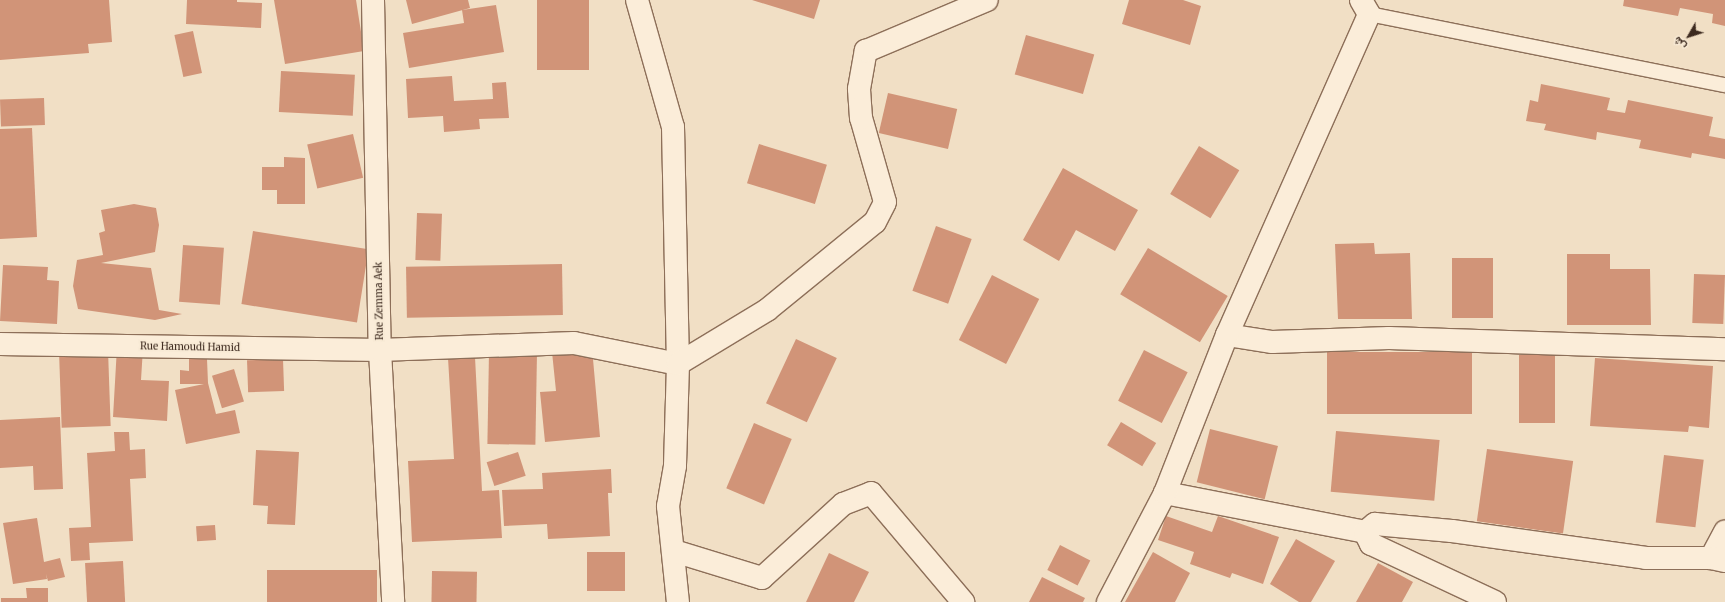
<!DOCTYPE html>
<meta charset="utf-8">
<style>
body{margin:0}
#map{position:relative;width:1725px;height:602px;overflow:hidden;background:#f1dfc5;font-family:Merriweather,Vazirmatn,serif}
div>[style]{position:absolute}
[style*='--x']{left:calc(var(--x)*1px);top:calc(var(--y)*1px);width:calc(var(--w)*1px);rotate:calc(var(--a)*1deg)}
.building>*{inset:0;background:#d19478;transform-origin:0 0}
.roads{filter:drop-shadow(1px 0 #8d6f59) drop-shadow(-1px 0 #8d6f59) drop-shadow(0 1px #8d6f59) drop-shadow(0 -1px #8d6f59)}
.lane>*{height:14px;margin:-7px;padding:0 7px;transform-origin:7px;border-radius:7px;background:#fbedd9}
.street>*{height:22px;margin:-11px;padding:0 11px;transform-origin:11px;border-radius:11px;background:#fbedd9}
span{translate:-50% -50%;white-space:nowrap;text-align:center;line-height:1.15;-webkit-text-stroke:4px #f8ead5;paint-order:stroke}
.street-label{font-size:10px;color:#3c291e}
.north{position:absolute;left:1669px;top:16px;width:40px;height:40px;-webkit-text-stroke:3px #f8ead5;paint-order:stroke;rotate:231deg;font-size:11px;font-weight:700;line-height:16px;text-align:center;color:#3c291e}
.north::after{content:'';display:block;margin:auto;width:14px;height:18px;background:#3c291e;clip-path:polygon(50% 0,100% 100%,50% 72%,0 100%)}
</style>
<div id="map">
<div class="building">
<i style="clip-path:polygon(0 0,109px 0,112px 42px,88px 44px,89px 53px,0 60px)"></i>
<i style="clip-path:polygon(187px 0,237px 0,237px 2px,262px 3px,261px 28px,186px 24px)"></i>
<i style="clip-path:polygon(274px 0,356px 0,364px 51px,285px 64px)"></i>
<i style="clip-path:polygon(406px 0,468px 0,470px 8px,412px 24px)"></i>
<i style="left:537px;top:0;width:52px;height:70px"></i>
<i style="clip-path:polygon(752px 0,820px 0,814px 19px)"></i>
<i style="clip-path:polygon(1129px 0,1183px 0,1201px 6px,1190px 45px,1122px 24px)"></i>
<i style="clip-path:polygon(1624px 0,1725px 0,1725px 26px,1712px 23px,1713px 14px,1680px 8px,1678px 16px,1623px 6px)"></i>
<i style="clip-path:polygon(496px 5px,504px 52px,409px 68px,403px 33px,464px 23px,462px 10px)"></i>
<i style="left:193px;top:31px;width:43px;height:19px;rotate:78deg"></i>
<i style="left:1026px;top:35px;width:71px;height:41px;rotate:16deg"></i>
<i style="left:281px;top:71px;width:74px;height:41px;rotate:3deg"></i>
<i style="clip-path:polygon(452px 76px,454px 101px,493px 99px,492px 83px,506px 82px,509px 118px,479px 119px,480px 129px,444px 132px,443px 116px,408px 118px,406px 79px)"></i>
<i style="clip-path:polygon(1541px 84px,1610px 98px,1607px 110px,1625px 113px,1628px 100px,1713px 117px,1709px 136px,1725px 139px,1725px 159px,1692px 153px,1691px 158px,1639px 148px,1641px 140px,1597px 132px,1596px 140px,1544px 130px,1546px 124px,1526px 121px,1530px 100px,1538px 102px)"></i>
<i style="left:888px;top:93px;width:71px;height:41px;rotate:13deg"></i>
<i style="left:44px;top:98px;width:27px;height:44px;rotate:88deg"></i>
<i style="clip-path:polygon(32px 128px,37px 237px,0 239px,0 129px)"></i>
<i style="left:353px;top:134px;width:45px;height:47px;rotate:77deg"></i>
<i style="left:759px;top:144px;width:71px;height:41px;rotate:17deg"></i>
<i style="left:1199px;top:146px;width:47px;height:56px;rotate:31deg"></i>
<i style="clip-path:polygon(284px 157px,305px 158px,305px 204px,277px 204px,277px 190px,262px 190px,262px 167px,284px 167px)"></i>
<i style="clip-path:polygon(1063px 168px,1138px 210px,1115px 251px,1076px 230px,1059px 261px,1023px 240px)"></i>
<i style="clip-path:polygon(134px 204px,156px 208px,159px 225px,155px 252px,101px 263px,151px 268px,159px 310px,182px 314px,155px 320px,78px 309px,73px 286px,77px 260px,103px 255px,99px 233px,105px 231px,101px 210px)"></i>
<i style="left:417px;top:213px;width:25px;height:47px;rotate:2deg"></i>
<i style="left:936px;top:226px;width:38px;height:69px;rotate:20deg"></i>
<i style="left:253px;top:231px;width:117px;height:74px;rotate:9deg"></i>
<i style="clip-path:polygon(1374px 243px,1375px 254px,1410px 253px,1412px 319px,1338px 319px,1335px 244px)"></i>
<i style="left:183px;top:245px;width:41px;height:57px;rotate:4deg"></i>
<i style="left:1148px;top:248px;width:93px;height:54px;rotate:31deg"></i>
<i style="clip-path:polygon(1567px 254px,1610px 254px,1610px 269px,1650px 269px,1651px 325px,1567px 325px)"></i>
<i style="left:1452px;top:258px;width:41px;height:60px"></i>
<i style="left:562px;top:264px;width:51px;height:156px;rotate:89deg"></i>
<i style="clip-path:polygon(3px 265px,48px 267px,47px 280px,59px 281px,57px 324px,0 321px)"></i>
<i style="left:1694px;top:274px;width:31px;height:49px;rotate:2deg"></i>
<i style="left:992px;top:275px;width:53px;height:73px;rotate:27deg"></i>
<i style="left:796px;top:339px;width:45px;height:71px;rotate:25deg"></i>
<i style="clip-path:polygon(117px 347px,143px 348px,141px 380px,169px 381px,167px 421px,113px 417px)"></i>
<i style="clip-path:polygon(592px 348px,600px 437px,545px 442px,540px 392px,556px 391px,552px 352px)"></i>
<i style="left:108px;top:350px;width:76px;height:49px;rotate:88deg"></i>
<i style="left:1144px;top:350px;width:49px;height:57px;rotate:27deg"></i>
<i style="left:489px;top:352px;width:48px;height:92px;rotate:1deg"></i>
<i style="left:1327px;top:352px;width:145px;height:62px"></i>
<i style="left:1519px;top:355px;width:36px;height:68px"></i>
<i style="clip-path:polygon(475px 357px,482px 491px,499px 490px,502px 538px,412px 542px,408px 461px,454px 459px,448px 358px)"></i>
<i style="clip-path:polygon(1595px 358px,1713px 366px,1709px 428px,1689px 426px,1688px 432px,1590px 426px)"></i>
<i style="clip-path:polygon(189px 359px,207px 359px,208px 383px,216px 414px,235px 410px,240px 433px,186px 444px,175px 390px,204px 384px,180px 384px,180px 370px,189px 371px)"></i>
<i style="left:283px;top:359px;width:32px;height:36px;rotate:88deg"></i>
<i style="left:234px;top:369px;width:34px;height:23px;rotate:73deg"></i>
<i style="clip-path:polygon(60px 417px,63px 489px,34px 490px,33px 466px,0 468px,0 420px)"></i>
<i style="left:1121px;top:422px;width:41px;height:27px;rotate:31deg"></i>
<i style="left:754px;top:423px;width:41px;height:71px;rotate:23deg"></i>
<i style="left:1210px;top:429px;width:70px;height:55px;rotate:14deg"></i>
<i style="left:1336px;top:431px;width:104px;height:61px;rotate:5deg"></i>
<i style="clip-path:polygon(114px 432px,129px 432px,130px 450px,145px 449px,146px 478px,130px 479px,133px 541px,89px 543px,90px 560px,71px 561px,69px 528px,91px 527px,87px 453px,115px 451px)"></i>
<i style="left:1487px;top:449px;width:87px;height:73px;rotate:8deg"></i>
<i style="clip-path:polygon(256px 450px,299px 452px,295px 525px,267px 524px,268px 506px,253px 505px)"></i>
<i style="left:518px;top:452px;width:25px;height:33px;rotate:72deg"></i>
<i style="left:1664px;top:455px;width:40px;height:68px;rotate:7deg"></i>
<i style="clip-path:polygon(611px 469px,612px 493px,608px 493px,610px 536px,548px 539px,547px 524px,504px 526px,502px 490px,543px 489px,542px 473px)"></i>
<i style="clip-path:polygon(1166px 516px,1212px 532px,1218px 516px,1279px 537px,1263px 584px,1232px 573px,1230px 578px,1190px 564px,1194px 552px,1158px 540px)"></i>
<i style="clip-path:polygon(37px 518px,44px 562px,60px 558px,65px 577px,48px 581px,46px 574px,47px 579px,13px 584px,3px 523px)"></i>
<i style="left:215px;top:525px;width:15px;height:19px;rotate:86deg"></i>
<i style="clip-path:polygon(1296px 539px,1335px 561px,1311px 602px,1299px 602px,1270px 584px)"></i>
<i style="left:1060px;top:545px;width:34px;height:28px;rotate:27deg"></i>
<i style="left:587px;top:552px;width:38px;height:39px"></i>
<i style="clip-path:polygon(1153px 552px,1190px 573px,1175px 602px,1125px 602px)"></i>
<i style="clip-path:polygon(829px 553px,869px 572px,854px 602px,806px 602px)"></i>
<i style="left:123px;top:561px;width:41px;height:38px;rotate:87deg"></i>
<i style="clip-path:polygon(1378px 563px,1413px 582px,1402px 602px,1356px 602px)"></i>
<i style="left:377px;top:570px;width:32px;height:110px;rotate:90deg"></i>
<i style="left:432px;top:571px;width:45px;height:31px;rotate:1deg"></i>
<i style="clip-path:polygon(1042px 577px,1085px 598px,1083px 602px,1029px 602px)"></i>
<i style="clip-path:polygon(26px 588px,48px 588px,48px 602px,1px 602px,1px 598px,27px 598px)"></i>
</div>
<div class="roads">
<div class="lane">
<i style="--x:1369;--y:14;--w:363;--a:11.3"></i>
</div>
<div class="street">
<i style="--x:373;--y:0;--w:350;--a:88.9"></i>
<i style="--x:380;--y:350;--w:252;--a:87"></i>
<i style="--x:637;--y:0;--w:132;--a:74.2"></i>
<i style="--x:673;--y:127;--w:237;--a:88.8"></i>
<i style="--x:678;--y:364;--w:102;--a:91.7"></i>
<i style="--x:675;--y:466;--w:41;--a:99.9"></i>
<i style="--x:668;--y:506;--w:97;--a:84.1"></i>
<i style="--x:1227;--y:335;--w:46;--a:8.8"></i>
<i style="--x:1272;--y:342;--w:117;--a:-2"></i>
<i style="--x:1389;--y:338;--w:336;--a:1.9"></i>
<i style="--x:0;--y:344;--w:380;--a:0.9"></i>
<i style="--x:380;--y:350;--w:194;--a:-2.1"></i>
<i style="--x:574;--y:343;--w:106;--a:11.4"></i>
<i style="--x:678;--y:364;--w:104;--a:-31.2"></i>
<i style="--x:767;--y:310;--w:139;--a:-39.2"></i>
<i style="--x:875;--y:222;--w:22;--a:-63"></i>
<i style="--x:885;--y:202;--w:87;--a:-105.9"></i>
<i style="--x:861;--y:118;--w:29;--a:-94"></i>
<i style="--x:859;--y:89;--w:39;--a:-80"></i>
<i style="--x:866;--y:51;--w:131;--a:-22.9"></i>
<i style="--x:1165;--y:493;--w:204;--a:11"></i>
<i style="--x:674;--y:551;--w:92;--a:17.1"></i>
<i style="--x:762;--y:578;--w:110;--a:-42.4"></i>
<i style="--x:843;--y:504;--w:30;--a:-21"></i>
<i style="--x:871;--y:493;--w:143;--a:49.8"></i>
<i style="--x:1711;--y:558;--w:30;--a:-62"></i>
<i style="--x:1108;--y:602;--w:123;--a:-62.4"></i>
<i style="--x:1165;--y:493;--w:170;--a:-68.6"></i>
<i style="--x:1227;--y:335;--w:351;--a:-66.1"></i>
<i style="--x:1369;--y:14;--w:16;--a:-120"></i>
<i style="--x:1495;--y:602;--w:137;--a:-154.9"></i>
<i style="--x:1371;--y:544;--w:13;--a:-117"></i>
<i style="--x:1365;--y:532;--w:13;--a:-39"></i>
<i style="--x:1375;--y:524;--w:77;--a:5.2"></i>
<i style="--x:1452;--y:531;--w:196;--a:7.9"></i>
<i style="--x:1646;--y:558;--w:65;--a:0"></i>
<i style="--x:1711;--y:558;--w:14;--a:12"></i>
</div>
</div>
<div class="street-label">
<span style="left:379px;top:301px;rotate:-91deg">Rue Zemma Aek</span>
<span style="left:190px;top:347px;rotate:1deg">Rue Hamoudi Hamid</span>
</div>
<div class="north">ش</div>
</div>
